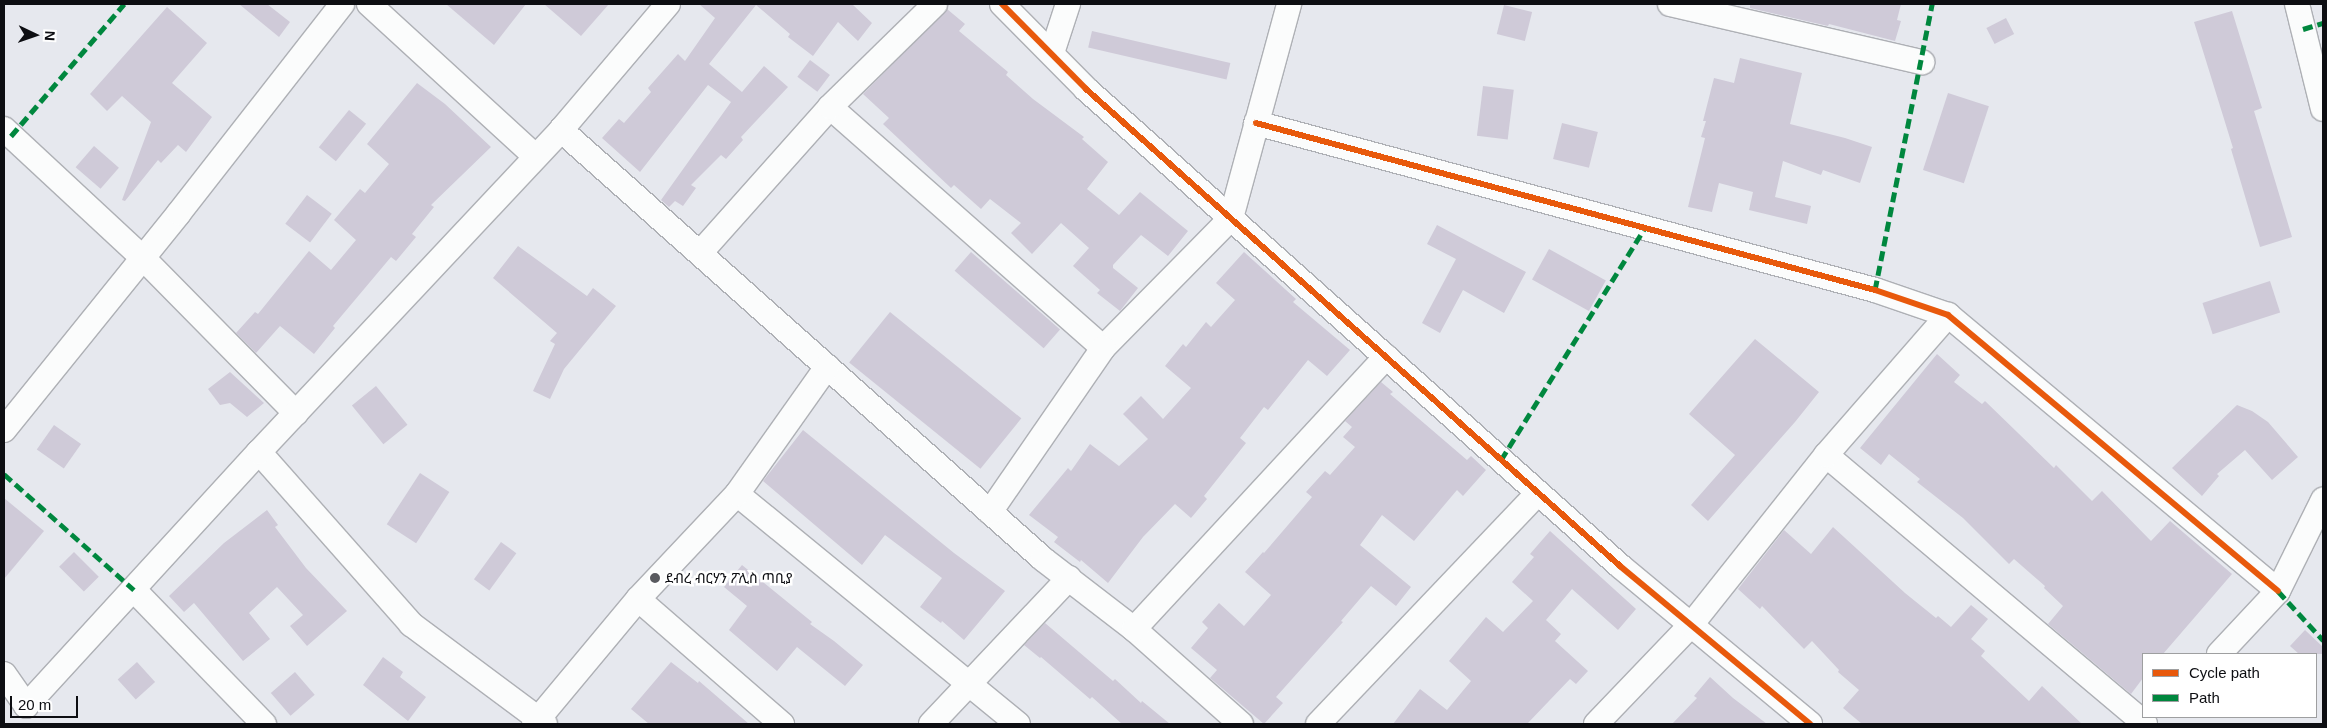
<!DOCTYPE html>
<meta charset="utf-8">
<style>
body{margin:0}
#map{position:relative;width:2327px;height:728px;overflow:hidden;background:#e6e8ee;font-family:Arial,"Noto Sans Ethiopic",sans-serif}
div>[style]{position:absolute}
[style*='--x']{left:calc(var(--x)*1px);top:calc(var(--y)*1px);width:calc(var(--w)*1px);rotate:calc(var(--a)*1deg)}
.building>*{inset:0;background:#cfcad8;transform-origin:0 0}
.roads{filter:drop-shadow(1px 0 #aeb0b5) drop-shadow(-1px 0 #aeb0b5) drop-shadow(0 1px #aeb0b5) drop-shadow(0 -1px #aeb0b5)}
.minor>*{height:24px;margin:-12px;padding:0 12px;transform-origin:12px;border-radius:12px;background:#fbfcfc}
.quiet>*{height:5px;margin-top:-2.5px;transform-origin:0;background:repeating-linear-gradient(90deg,#00873e 0 10px,transparent 0 15px)}
.cycleway>*{height:6px;margin:-3px;padding:0 3px;transform-origin:3px;border-radius:3px;background:#e8590c}
.dots>*{width:14px;height:14px;translate:-50% -50%;box-sizing:border-box;border:2px solid #fff;border-radius:50%}
span{translate:-50% -50%;white-space:nowrap;text-align:center;line-height:1.15;-webkit-text-stroke:5px #fff;paint-order:stroke}
.poi-label{font-size:14px;color:#0d0e12}
.left{translate:0 -50%;text-align:left}
.frame{position:absolute;inset:0;border:5px solid #0d0e12;pointer-events:none}
.legend{position:absolute;left:2142px;top:653px;width:175px;height:65px;box-sizing:border-box;background:#fff;border:1px solid #9e9fa0;margin:0;padding:6px 9px;list-style:none;font-size:15px;color:#0d0e12}
.legend li{display:flex;align-items:center;gap:10px;height:25px}
.legend b{width:25px;border:1px solid #9e9fa0}
.north{position:absolute;left:10px;top:10px;width:50px;height:50px;-webkit-text-stroke:4px #fff;paint-order:stroke;rotate:93deg;font-size:14px;font-weight:700;line-height:20px;text-align:center;color:#0d0e12}
.north::after{content:'';display:block;margin:auto;width:18px;height:22px;background:#0d0e12;clip-path:polygon(50% 0,100% 100%,50% 72%,0 100%)}
.scale{position:absolute;left:10px;top:696px;width:68px;height:22px;box-sizing:border-box;border:2px solid #0d0e12;border-top:0;padding-left:6px;font-size:15px;line-height:18px;white-space:nowrap;color:#0d0e12;-webkit-text-stroke:4px #fff;paint-order:stroke}
</style>
<div id="map">
<div class="building">
<i style="clip-path:polygon(239px 4px,267px 4px,290px 22px,279px 37px)"></i>
<i style="clip-path:polygon(446px 4px,526px 4px,494px 45px)"></i>
<i style="clip-path:polygon(544px 4px,609px 4px,581px 36px)"></i>
<i style="clip-path:polygon(699px 4px,852px 4px,872px 23px,858px 41px,838px 22px,813px 56px,788px 37px,790px 34px,756px 5px,709px 64px,742px 92px,764px 66px,788px 87px,741px 137px,743px 140px,726px 159px,721px 155px,691px 185px,696px 188px,683px 206px,675px 201px,669px 207px,661px 200px,731px 102px,708px 85px,640px 172px,602px 138px,619px 119px,624px 123px,651px 92px,648px 88px,678px 54px,685px 61px,715px 18px)"></i>
<i style="clip-path:polygon(1750px 4px,1901px 4px,1897px 20px,1901px 21px,1895px 41px,1829px 24px,1828px 26px,1750px 8px)"></i>
<i style="left:1504px;top:5px;width:29px;height:30px;rotate:14deg"></i>
<i style="clip-path:polygon(167px 7px,207px 43px,172px 83px,212px 117px,186px 152px,178px 145px,161px 163px,158px 160px,125px 201px,122px 200px,151px 122px,122px 96px,107px 111px,90px 94px)"></i>
<i style="clip-path:polygon(947px 9px,965px 24px,959px 31px,1008px 72px,1006px 75px,1033px 99px,1084px 137px,1082px 139px,1108px 162px,1087px 189px,1119px 215px,1140px 192px,1188px 231px,1168px 256px,1141px 235px,1113px 265px,1113px 268px,1138px 288px,1120px 311px,1097px 293px,1100px 290px,1073px 266px,1089px 248px,1061px 223px,1032px 254px,1011px 233px,1021px 223px,990px 199px,981px 209px,954px 185px,951px 188px,883px 124px,889px 118px,863px 94px)"></i>
<i style="clip-path:polygon(2232px 11px,2262px 108px,2254px 111px,2292px 237px,2260px 247px,2231px 149px,2233px 148px,2194px 22px)"></i>
<i style="left:2006px;top:18px;width:18px;height:22px;rotate:63deg"></i>
<i style="left:1092px;top:31px;width:142px;height:17px;rotate:13deg"></i>
<i style="clip-path:polygon(1740px 58px,1802px 73px,1790px 124px,1845px 138px,1872px 147px,1860px 183px,1823px 170px,1821px 175px,1783px 161px,1775px 197px,1811px 206px,1807px 224px,1749px 210px,1753px 192px,1719px 183px,1712px 212px,1688px 207px,1705px 138px,1701px 137px,1706px 121px,1703px 121px,1714px 78px,1734px 83px)"></i>
<i style="left:810px;top:60px;width:25px;height:21px;rotate:37deg"></i>
<i style="clip-path:polygon(417px 83px,445px 104px,491px 147px,431px 205px,434px 207px,412px 234px,416px 237px,396px 261px,391px 257px,333px 326px,335px 328px,314px 354px,280px 326px,256px 353px,236px 333px,255px 312px,258px 314px,309px 251px,331px 270px,356px 240px,334px 220px,360px 189px,365px 193px,389px 164px,367px 144px)"></i>
<i style="left:1483px;top:86px;width:31px;height:50px;rotate:7deg"></i>
<i style="left:1948px;top:93px;width:43px;height:81px;rotate:18deg"></i>
<i style="left:349px;top:110px;width:22px;height:48px;rotate:39deg"></i>
<i style="left:1562px;top:123px;width:37px;height:37px;rotate:14deg"></i>
<i style="left:94px;top:146px;width:33px;height:28px;rotate:41deg"></i>
<i style="left:307px;top:195px;width:31px;height:36px;rotate:37deg"></i>
<i style="clip-path:polygon(1437px 225px,1526px 272px,1504px 313px,1463px 290px,1440px 333px,1422px 323px,1456px 259px,1427px 244px)"></i>
<i style="clip-path:polygon(518px 246px,587px 296px,593px 288px,616px 306px,564px 369px,550px 399px,533px 391px,555px 344px,550px 341px,557px 333px,493px 278px)"></i>
<i style="left:1549px;top:249px;width:65px;height:35px;rotate:29deg"></i>
<i style="left:971px;top:252px;width:118px;height:25px;rotate:41deg"></i>
<i style="clip-path:polygon(1244px 252px,1296px 299px,1293px 302px,1350px 350px,1327px 376px,1308px 360px,1268px 410px,1264px 407px,1240px 438px,1246px 443px,1204px 496px,1207px 499px,1191px 518px,1175px 504px,1143px 537px,1108px 583px,1081px 560px,1080px 562px,1054px 542px,1058px 537px,1029px 515px,1068px 468px,1071px 471px,1090px 444px,1119px 466px,1148px 439px,1123px 414px,1141px 396px,1163px 419px,1191px 388px,1165px 366px,1183px 344px,1186px 347px,1206px 322px,1211px 327px,1235px 300px,1216px 283px)"></i>
<i style="left:2270px;top:281px;width:33px;height:71px;rotate:72deg"></i>
<i style="left:890px;top:312px;width:169px;height:65px;rotate:39deg"></i>
<i style="clip-path:polygon(1755px 339px,1819px 392px,1795px 422px,1708px 521px,1691px 505px,1735px 455px,1689px 414px)"></i>
<i style="clip-path:polygon(1937px 354px,1960px 375px,1954px 382px,1982px 404px,1985px 401px,2054px 468px,2056px 465px,2092px 501px,2102px 491px,2151px 541px,2170px 521px,2232px 574px,2163px 654px,2143px 654px,2143px 678px,2131px 694px,2048px 624px,2063px 606px,2044px 588px,2045px 586px,2014px 559px,2009px 564px,1963px 518px,1917px 482px,1920px 479px,1889px 454px,1881px 465px,1860px 448px)"></i>
<i style="clip-path:polygon(230px 372px,264px 403px,247px 417px,230px 403px,220px 405px,208px 389px)"></i>
<i style="clip-path:polygon(1381px 382px,1393px 392px,1390px 394px,1467px 460px,1471px 456px,1486px 470px,1463px 496px,1457px 490px,1414px 541px,1382px 515px,1360px 545px,1411px 587px,1396px 606px,1371px 586px,1341px 621px,1343px 622px,1276px 697px,1283px 703px,1264px 724px,1210px 678px,1217px 670px,1191px 648px,1208px 628px,1202px 622px,1219px 603px,1244px 626px,1271px 595px,1245px 572px,1263px 552px,1264px 553px,1312px 497px,1306px 492px,1325px 471px,1330px 475px,1355px 447px,1343px 437px,1352px 427px,1345px 421px)"></i>
<i style="left:376px;top:386px;width:50px;height:31px;rotate:51deg"></i>
<i style="clip-path:polygon(2237px 405px,2252px 411px,2268px 422px,2298px 457px,2272px 480px,2245px 450px,2217px 474px,2219px 476px,2202px 496px,2172px 468px)"></i>
<i style="left:54px;top:425px;width:33px;height:30px;rotate:35deg"></i>
<i style="clip-path:polygon(803px 430px,954px 553px,1005px 591px,964px 640px,942px 621px,941px 623px,920px 607px,942px 578px,885px 535px,862px 565px,763px 481px)"></i>
<i style="left:420px;top:473px;width:35px;height:61px;rotate:33deg"></i>
<i style="clip-path:polygon(4px 498px,44px 531px,4px 579px)"></i>
<i style="clip-path:polygon(267px 510px,278px 525px,275px 527px,306px 568px,347px 611px,307px 646px,290px 626px,303px 615px,277px 587px,249px 613px,270px 639px,243px 661px,194px 603px,184px 612px,169px 596px,224px 543px)"></i>
<i style="clip-path:polygon(1833px 527px,1905px 593px,1936px 618px,1938px 616px,1951px 627px,1971px 605px,1988px 619px,1971px 639px,1985px 651px,1981px 656px,2029px 701px,2042px 686px,2082px 724px,1862px 724px,1843px 708px,1859px 690px,1838px 672px,1839px 670px,1812px 641px,1804px 649px,1762px 606px,1760px 609px,1738px 589px,1784px 530px,1811px 554px)"></i>
<i style="clip-path:polygon(1550px 531px,1636px 609px,1618px 630px,1572px 589px,1546px 620px,1561px 634px,1555px 641px,1588px 671px,1576px 684px,1570px 679px,1527px 724px,1393px 724px,1420px 689px,1447px 710px,1471px 681px,1449px 661px,1486px 617px,1503px 632px,1533px 601px,1512px 582px,1534px 557px,1530px 554px)"></i>
<i style="left:501px;top:542px;width:19px;height:46px;rotate:36deg"></i>
<i style="left:74px;top:552px;width:35px;height:21px;rotate:45deg"></i>
<i style="clip-path:polygon(742px 565px,812px 622px,810px 624px,834px 641px,863px 665px,845px 686px,797px 647px,777px 671px,729px 630px,747px 606px,724px 587px)"></i>
<i style="clip-path:polygon(1045px 623px,1113px 681px,1115px 679px,1141px 703px,1142px 701px,1170px 724px,1122px 724px,1092px 697px,1090px 699px,1041px 657px,1040px 658px,1024px 645px)"></i>
<i style="clip-path:polygon(2305px 630px,2323px 647px,2323px 654px,2299px 654px,2290px 646px)"></i>
<i style="clip-path:polygon(383px 657px,403px 672px,400px 677px,426px 697px,408px 721px,363px 685px)"></i>
<i style="left:137px;top:662px;width:27px;height:26px;rotate:48deg"></i>
<i style="clip-path:polygon(671px 662px,698px 683px,699px 681px,749px 724px,649px 724px,631px 709px)"></i>
<i style="left:295px;top:672px;width:30px;height:32px;rotate:49deg"></i>
<i style="clip-path:polygon(1710px 677px,1733px 698px,1767px 724px,1672px 724px,1697px 698px,1694px 696px)"></i>
</div>
<div class="roads">
<div class="minor">
<i style="--x:369;--y:4;--w:226;--a:42.5"></i>
<i style="--x:668;--y:4;--w:165;--a:130.3"></i>
<i style="--x:561;--y:130;--w:645;--a:41.67"></i>
<i style="--x:1043;--y:559;--w:115;--a:37.6"></i>
<i style="--x:1134;--y:629;--w:143;--a:41.6"></i>
<i style="--x:1002;--y:4;--w:120;--a:45.3"></i>
<i style="--x:1086;--y:89;--w:716;--a:41.77"></i>
<i style="--x:1620;--y:566;--w:247;--a:39.7"></i>
<i style="--x:1670;--y:4;--w:259;--a:13"></i>
<i style="--x:2297;--y:4;--w:108;--a:76.1"></i>
<i style="--x:1052;--y:53;--w:52;--a:-71.9"></i>
<i style="--x:830;--y:107;--w:364;--a:41.4"></i>
<i style="--x:1103;--y:348;--w:182;--a:-45.4"></i>
<i style="--x:1231;--y:218;--w:222;--a:-74.8"></i>
<i style="--x:1256;--y:123;--w:641;--a:15.1"></i>
<i style="--x:1875;--y:290;--w:77;--a:18.9"></i>
<i style="--x:1948;--y:315;--w:430;--a:39.9"></i>
<i style="--x:4;--y:129;--w:190;--a:42.9"></i>
<i style="--x:143;--y:258;--w:218;--a:45.4"></i>
<i style="--x:700;--y:253;--w:195;--a:-48.3"></i>
<i style="--x:830;--y:107;--w:147;--a:-44.4"></i>
<i style="--x:4;--y:430;--w:279;--a:-51.1"></i>
<i style="--x:179;--y:213;--w:265;--a:-52"></i>
<i style="--x:259;--y:452;--w:230;--a:48.5"></i>
<i style="--x:411;--y:624;--w:167;--a:36.7"></i>
<i style="--x:1826;--y:455;--w:417;--a:40.1"></i>
<i style="--x:737;--y:494;--w:363;--a:39.3"></i>
<i style="--x:990;--y:512;--w:199;--a:-55.4"></i>
<i style="--x:134;--y:590;--w:187;--a:45.9"></i>
<i style="--x:638;--y:599;--w:191;--a:41"></i>
<i style="--x:1134;--y:629;--w:371;--a:-47.2"></i>
<i style="--x:2219;--y:654;--w:86;--a:-46.9"></i>
<i style="--x:2278;--y:591;--w:102;--a:-63.7"></i>
<i style="--x:4;--y:674;--w:39;--a:55"></i>
<i style="--x:26;--y:706;--w:345;--a:-47.5"></i>
<i style="--x:259;--y:452;--w:441;--a:-46.8"></i>
<i style="--x:534;--y:724;--w:163;--a:-50.2"></i>
<i style="--x:638;--y:599;--w:144;--a:-46.7"></i>
<i style="--x:737;--y:494;--w:156;--a:-54.7"></i>
<i style="--x:931;--y:724;--w:201;--a:-46.6"></i>
<i style="--x:1318;--y:724;--w:319;--a:-46.4"></i>
<i style="--x:1596;--y:724;--w:137;--a:-46.2"></i>
<i style="--x:1691;--y:625;--w:217;--a:-51.5"></i>
<i style="--x:1826;--y:455;--w:186;--a:-48.9"></i>
</div>
</div>
<div class="quiet">
<i style="--x:2303;--y:29;--w:21;--a:-17"></i>
<i style="--x:11;--y:136;--w:174;--a:-49.4"></i>
<i style="--x:1875;--y:290;--w:292;--a:-78.7"></i>
<i style="--x:1501;--y:460;--w:273;--a:-58.2"></i>
<i style="--x:4;--y:474;--w:174;--a:41.7"></i>
<i style="--x:2278;--y:591;--w:67;--a:47.4"></i>
</div>
<div class="cycleway">
<i style="--x:1002;--y:4;--w:120;--a:45.3"></i>
<i style="--x:1086;--y:89;--w:716;--a:41.77"></i>
<i style="--x:1620;--y:566;--w:247;--a:39.7"></i>
<i style="--x:1256;--y:123;--w:641;--a:15.1"></i>
<i style="--x:1875;--y:290;--w:77;--a:18.9"></i>
<i style="--x:1948;--y:315;--w:430;--a:39.9"></i>
</div>
<div class="dots">
<i style="left:655px;top:578px;background:#595a5f"></i>
</div>
<div class="poi-label">
<span class="left" style="left:665px;top:578px">ደብረ ብርሃን ፖሊስ ጣቢያ</span>
</div>
<div class="frame"></div>
<ul class="legend">
<li><b style="height:6px;background:#e8590c"></b>Cycle path</li>
<li><b style="height:6px;background:#00873e"></b>Path</li>
</ul>
<div class="north">N</div>
<div class="scale">20 m</div>
</div>
